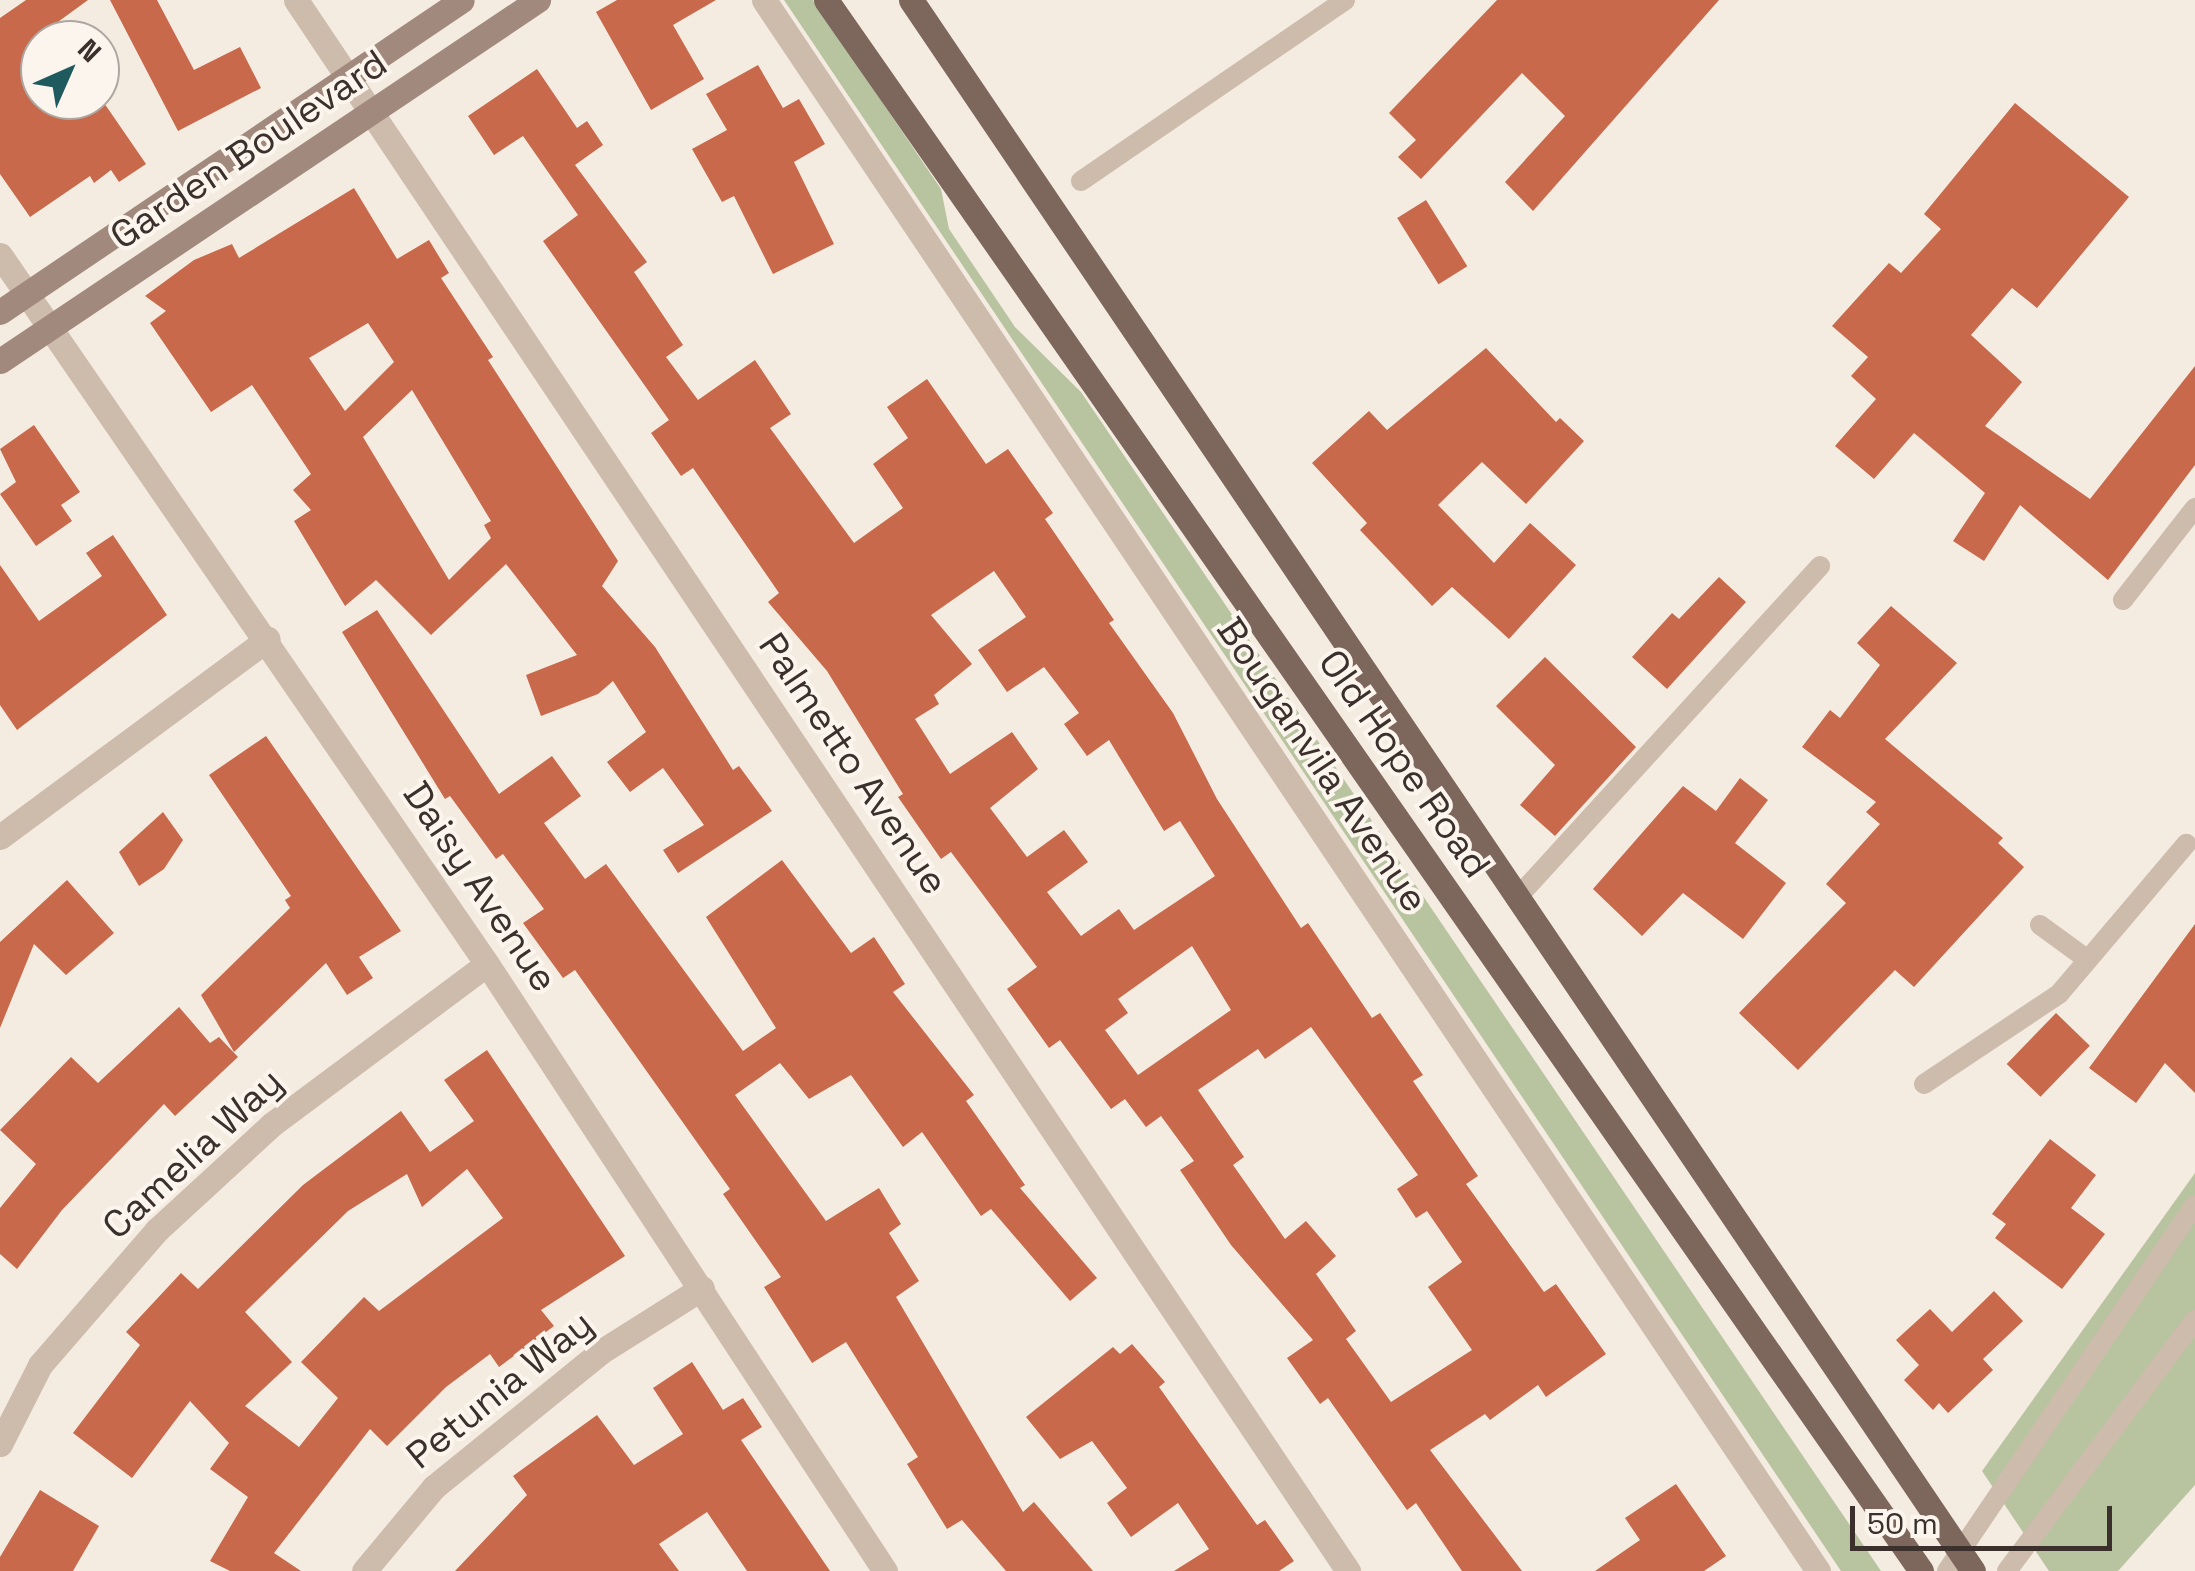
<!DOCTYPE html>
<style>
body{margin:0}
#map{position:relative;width:2195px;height:1571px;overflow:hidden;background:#f4ebe1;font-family:"Space Grotesk",sans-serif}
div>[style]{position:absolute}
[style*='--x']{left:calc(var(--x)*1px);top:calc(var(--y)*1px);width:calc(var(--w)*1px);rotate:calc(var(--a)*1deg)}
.green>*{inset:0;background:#b8c4a0}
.building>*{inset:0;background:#c8694b;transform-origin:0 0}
.lane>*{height:20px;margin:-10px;padding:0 10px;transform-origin:10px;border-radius:10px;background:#cdbbac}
.street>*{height:25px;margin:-12.5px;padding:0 12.5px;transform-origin:12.5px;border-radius:12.5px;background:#cdbbac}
.secondary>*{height:25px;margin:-12.5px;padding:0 12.5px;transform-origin:12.5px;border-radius:12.5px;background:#a18a7d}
.primary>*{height:25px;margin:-12.5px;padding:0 12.5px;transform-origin:12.5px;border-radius:12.5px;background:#7d675c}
span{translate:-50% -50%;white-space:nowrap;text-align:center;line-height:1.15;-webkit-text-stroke:8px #fbf5ee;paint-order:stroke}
.street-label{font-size:38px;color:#3b302b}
.north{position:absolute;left:20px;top:20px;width:100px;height:100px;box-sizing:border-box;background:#fbf5ee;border:2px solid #aea6a0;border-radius:50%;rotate:45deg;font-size:28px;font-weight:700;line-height:40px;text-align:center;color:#3b302b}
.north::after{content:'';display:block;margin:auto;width:35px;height:45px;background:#1f5a5e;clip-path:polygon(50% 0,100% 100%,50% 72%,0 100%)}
.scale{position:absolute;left:1850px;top:1506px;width:262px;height:45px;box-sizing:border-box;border:5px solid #3b302b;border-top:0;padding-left:12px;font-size:30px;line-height:35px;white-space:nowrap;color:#3b302b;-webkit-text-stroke:8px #fbf5ee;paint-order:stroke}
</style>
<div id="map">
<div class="green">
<i style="clip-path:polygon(784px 0,813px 0,941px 189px,949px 229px,1015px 327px,1081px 392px,1881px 1571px,1841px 1571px)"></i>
<i style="clip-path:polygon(2195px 1173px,2195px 1485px,2118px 1571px,2049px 1571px,1982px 1471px)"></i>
</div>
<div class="building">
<i style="clip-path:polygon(26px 0,88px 0,40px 35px,40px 100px,102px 100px,146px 164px,119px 182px,111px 170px,94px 183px,90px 176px,30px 217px,0 174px,0 18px)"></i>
<i style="clip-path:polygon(110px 0,157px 0,194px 70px,240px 47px,261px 88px,178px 131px)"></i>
<i style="clip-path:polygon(617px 0,716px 0,673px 25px,704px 79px,651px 110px,596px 12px)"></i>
<i style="clip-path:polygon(1497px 0,1719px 0,1533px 211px,1505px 182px,1565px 116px,1522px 73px,1421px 179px,1398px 157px,1416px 140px,1389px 113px)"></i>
<i style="clip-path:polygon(758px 65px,783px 108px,799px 99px,825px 144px,794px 162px,834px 244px,773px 274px,734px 196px,722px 202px,692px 149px,727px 130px,706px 94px)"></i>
<i style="clip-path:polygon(evenodd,537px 69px,577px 128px,587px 121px,603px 145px,575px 165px,647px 262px,634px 272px,683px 345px,666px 357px,698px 400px,755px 360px,791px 414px,770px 428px,854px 543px,903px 508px,873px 464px,908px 438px,887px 407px,927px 379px,986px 464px,1008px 449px,1053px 513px,1045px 519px,1114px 620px,1109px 623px,1173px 713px,1217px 799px,1301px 928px,1308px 923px,1372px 1018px,1380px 1013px,1423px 1075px,1413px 1081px,1478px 1176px,1466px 1184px,1544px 1292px,1556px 1284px,1606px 1354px,1546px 1397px,1538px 1385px,1490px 1420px,1485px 1414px,1430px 1450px,1522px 1571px,1462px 1571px,1416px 1503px,1407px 1510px,1328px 1398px,1320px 1404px,1287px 1358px,1313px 1340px,1231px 1245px,1180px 1170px,1194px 1161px,1161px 1116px,1146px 1127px,1125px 1099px,1111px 1109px,1060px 1040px,1049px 1048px,1007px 989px,1037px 967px,951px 852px,941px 859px,898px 797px,903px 794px,827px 671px,768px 602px,779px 593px,693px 468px,681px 476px,651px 433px,669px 420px,543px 241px,578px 215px,523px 136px,494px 155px,468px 116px,537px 69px,994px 571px,1026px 617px,978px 650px,1007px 692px,1044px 667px,1079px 713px,1064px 724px,1087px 756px,1109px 740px,1164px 831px,1180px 821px,1215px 876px,1134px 930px,1119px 909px,1081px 936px,1047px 892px,1088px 862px,1064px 830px,1027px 857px,990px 808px,1038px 769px,1012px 732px,950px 774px,915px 719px,939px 704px,934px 695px,972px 664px,931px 615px,994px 571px,537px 69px,1192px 946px,1231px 1010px,1138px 1075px,1105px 1030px,1128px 1013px,1118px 999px,1192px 946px,537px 69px,1311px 1027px,1418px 1175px,1397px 1189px,1416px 1218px,1427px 1211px,1462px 1262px,1428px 1287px,1472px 1350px,1391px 1402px,1346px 1339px,1356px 1331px,1316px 1274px,1336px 1256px,1306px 1221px,1285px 1239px,1233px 1165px,1244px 1157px,1198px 1090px,1258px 1049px,1265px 1059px,1311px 1027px)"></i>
<i style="clip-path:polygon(2015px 103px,2129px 197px,2037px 308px,2012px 288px,1971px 335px,2022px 382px,1985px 426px,2090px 499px,2195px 366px,2195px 465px,2108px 580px,2020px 505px,1984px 561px,1953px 541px,1985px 493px,1914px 433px,1874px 479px,1835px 446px,1876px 399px,1851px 376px,1868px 357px,1832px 326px,1889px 263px,1901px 273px,1941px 229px,1924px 214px)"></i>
<i style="clip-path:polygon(evenodd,354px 188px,397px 259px,429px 240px,449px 273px,441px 278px,493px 357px,488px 360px,618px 561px,602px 586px,655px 647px,733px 770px,739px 766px,772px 811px,678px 873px,663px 850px,704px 825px,663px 768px,630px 792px,607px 762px,646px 732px,613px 681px,598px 694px,541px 716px,526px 675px,577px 655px,506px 564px,431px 635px,376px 580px,345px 606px,294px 521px,311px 510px,293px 490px,311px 474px,252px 385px,211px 412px,150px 323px,166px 311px,145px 296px,194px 260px,232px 244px,239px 258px,354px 188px,368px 323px,394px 362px,345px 411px,309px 358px,368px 323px,354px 188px,412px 390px,491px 521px,484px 525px,491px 538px,449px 580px,363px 437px,412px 390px)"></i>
<i style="left:1426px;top:200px;width:78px;height:34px;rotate:58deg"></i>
<i style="clip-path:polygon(1486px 348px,1556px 422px,1560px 418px,1584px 441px,1526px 504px,1482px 462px,1438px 505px,1494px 563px,1530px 523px,1576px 565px,1509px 639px,1452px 587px,1432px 606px,1360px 530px,1367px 523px,1312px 463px,1369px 411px,1387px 430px)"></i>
<i style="clip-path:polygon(34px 425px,80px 492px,61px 505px,72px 521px,36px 546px,0 494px,16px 482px,0 449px)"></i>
<i style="clip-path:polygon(113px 535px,167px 615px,17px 730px,0 705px,0 565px,39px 621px,102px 576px,86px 553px)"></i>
<i style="clip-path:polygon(1719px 577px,1746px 602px,1667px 689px,1632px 657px,1672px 613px,1679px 619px)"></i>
<i style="clip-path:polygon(1891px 606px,1957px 663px,1885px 739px,2003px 838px,1998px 843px,2024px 867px,1914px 987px,1895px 970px,1798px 1070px,1739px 1013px,1846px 903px,1826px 884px,1880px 824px,1866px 812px,1876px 802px,1802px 747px,1830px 710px,1840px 718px,1880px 665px,1857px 643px)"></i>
<i style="clip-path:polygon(377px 610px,499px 794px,552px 756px,581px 796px,544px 823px,585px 879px,606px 864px,743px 1051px,776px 1028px,706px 917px,782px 860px,851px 953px,874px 937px,905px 984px,893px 992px,974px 1095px,966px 1101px,1025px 1185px,1020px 1188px,1097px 1278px,1070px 1301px,991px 1209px,981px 1216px,922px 1132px,903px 1147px,851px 1075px,809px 1099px,780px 1063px,735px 1095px,826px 1221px,879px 1188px,901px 1224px,889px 1233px,919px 1281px,896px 1297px,1023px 1512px,1034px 1502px,1093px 1571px,1006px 1571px,962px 1520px,947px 1529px,907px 1464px,918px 1457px,846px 1342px,812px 1363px,764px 1287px,781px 1277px,723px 1194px,730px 1189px,575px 970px,563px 978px,523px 923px,544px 909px,503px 854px,496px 859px,450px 796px,445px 799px,342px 632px)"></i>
<i style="clip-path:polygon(1545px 657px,1636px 747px,1555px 836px,1520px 805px,1555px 765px,1496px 706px)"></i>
<i style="clip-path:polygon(266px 736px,401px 931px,359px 957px,373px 978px,347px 995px,326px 963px,234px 1052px,201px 995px,290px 908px,285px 900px,291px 896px,209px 775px)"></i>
<i style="clip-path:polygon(1740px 778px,1768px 800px,1735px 843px,1786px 883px,1743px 939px,1683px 893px,1642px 936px,1593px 889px,1683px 786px,1716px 811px)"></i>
<i style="clip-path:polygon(163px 812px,183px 840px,164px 869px,139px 886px,119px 852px)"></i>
<i style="clip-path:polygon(67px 880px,114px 933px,66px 975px,34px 944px,0 1028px,0 942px)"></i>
<i style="clip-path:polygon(2195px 924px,2195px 1093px,2165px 1063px,2136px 1103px,2089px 1068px)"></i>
<i style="clip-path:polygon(179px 1007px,210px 1043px,219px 1037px,238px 1057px,175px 1116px,164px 1104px,62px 1210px,17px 1269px,0 1254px,0 1208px,36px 1164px,0 1130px,71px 1057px,98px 1083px)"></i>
<i style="left:2056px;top:1013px;width:47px;height:71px;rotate:44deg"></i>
<i style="clip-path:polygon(evenodd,487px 1050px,625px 1256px,541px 1310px,554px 1326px,499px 1367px,490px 1354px,446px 1387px,387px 1446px,370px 1429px,274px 1553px,301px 1571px,230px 1571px,210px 1561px,248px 1497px,210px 1469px,229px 1443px,190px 1401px,132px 1478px,73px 1433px,140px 1345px,126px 1332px,181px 1273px,198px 1289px,303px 1185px,401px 1111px,430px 1152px,474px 1121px,444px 1080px,487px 1050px,467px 1169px,503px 1218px,379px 1311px,364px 1297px,301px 1362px,338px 1398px,299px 1447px,245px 1406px,292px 1362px,245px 1312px,348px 1211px,407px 1174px,422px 1207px,467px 1169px)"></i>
<i style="clip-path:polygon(2050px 1139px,2096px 1175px,2071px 1208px,2105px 1234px,2062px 1289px,1995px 1238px,2006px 1224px,1992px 1214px)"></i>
<i style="clip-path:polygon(1994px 1291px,2023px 1321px,1983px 1359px,1993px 1370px,1948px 1413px,1939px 1403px,1933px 1410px,1904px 1380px,1919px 1365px,1896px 1340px,1930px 1309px,1952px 1332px)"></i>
<i style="clip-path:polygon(1132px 1344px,1165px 1382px,1159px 1387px,1257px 1525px,1265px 1520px,1294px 1561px,1279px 1571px,1174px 1571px,1209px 1549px,1178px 1503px,1131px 1537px,1107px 1503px,1127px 1488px,1092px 1441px,1060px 1459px,1026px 1417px,1113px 1347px,1120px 1354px)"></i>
<i style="clip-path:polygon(692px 1362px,723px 1410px,743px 1398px,762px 1427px,741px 1440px,830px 1571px,747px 1571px,707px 1512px,659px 1544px,679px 1571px,455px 1571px,527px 1495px,513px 1476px,597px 1415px,634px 1465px,683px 1434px,653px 1388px)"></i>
<i style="clip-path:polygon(1676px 1484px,1726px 1556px,1704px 1571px,1595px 1571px,1640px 1540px,1625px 1518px)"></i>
<i style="clip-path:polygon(40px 1490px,99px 1526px,73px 1571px,0 1571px,0 1557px)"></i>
</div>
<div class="lane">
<i style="--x:1081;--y:181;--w:320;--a:-34.4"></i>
<i style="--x:2123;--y:600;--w:117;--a:-52"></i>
<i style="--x:1516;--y:899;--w:451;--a:-47.6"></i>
<i style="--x:2040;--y:925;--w:59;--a:36.1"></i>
<i style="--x:1924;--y:1084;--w:162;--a:-33.7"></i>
<i style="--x:2059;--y:994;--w:197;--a:-49.7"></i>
<i style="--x:1947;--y:1571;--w:442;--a:-55.9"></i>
<i style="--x:2007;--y:1571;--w:314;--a:-53.2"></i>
</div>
<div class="street">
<i style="--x:296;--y:0;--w:1891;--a:56.19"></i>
<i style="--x:764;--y:0;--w:1892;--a:56.14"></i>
<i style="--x:0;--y:255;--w:860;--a:55.52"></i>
<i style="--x:487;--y:964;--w:726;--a:56.75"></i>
<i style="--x:0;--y:837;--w:333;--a:-36.5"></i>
<i style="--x:0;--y:1444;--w:89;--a:-63.1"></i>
<i style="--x:40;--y:1365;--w:179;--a:-49.1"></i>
<i style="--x:157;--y:1230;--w:155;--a:-42.6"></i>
<i style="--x:271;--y:1125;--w:269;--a:-36.7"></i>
<i style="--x:364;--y:1571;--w:109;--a:-50.2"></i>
<i style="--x:434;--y:1487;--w:216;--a:-39"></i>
<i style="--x:602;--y:1351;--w:118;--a:-32.2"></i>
</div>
<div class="secondary">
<i style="--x:0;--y:312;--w:557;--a:-34.03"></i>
<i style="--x:0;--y:361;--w:648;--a:-33.86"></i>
</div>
<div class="primary">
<i style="--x:826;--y:0;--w:1915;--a:55.12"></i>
<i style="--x:911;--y:0;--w:1896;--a:55.94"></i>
</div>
<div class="street-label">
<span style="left:249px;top:150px;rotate:-34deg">Garden Boulevard</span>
<span style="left:853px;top:764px;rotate:56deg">Palmetto Avenue</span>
<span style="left:1404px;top:764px;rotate:55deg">Old Hope Road</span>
<span style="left:1322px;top:765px;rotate:56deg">Bouganvila Avenue</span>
<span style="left:480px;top:887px;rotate:56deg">Daisy Avenue</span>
<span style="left:193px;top:1154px;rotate:-43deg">Camelia Way</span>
<span style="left:500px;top:1390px;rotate:-39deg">Petunia Way</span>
</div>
<div class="north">N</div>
<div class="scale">50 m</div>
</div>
